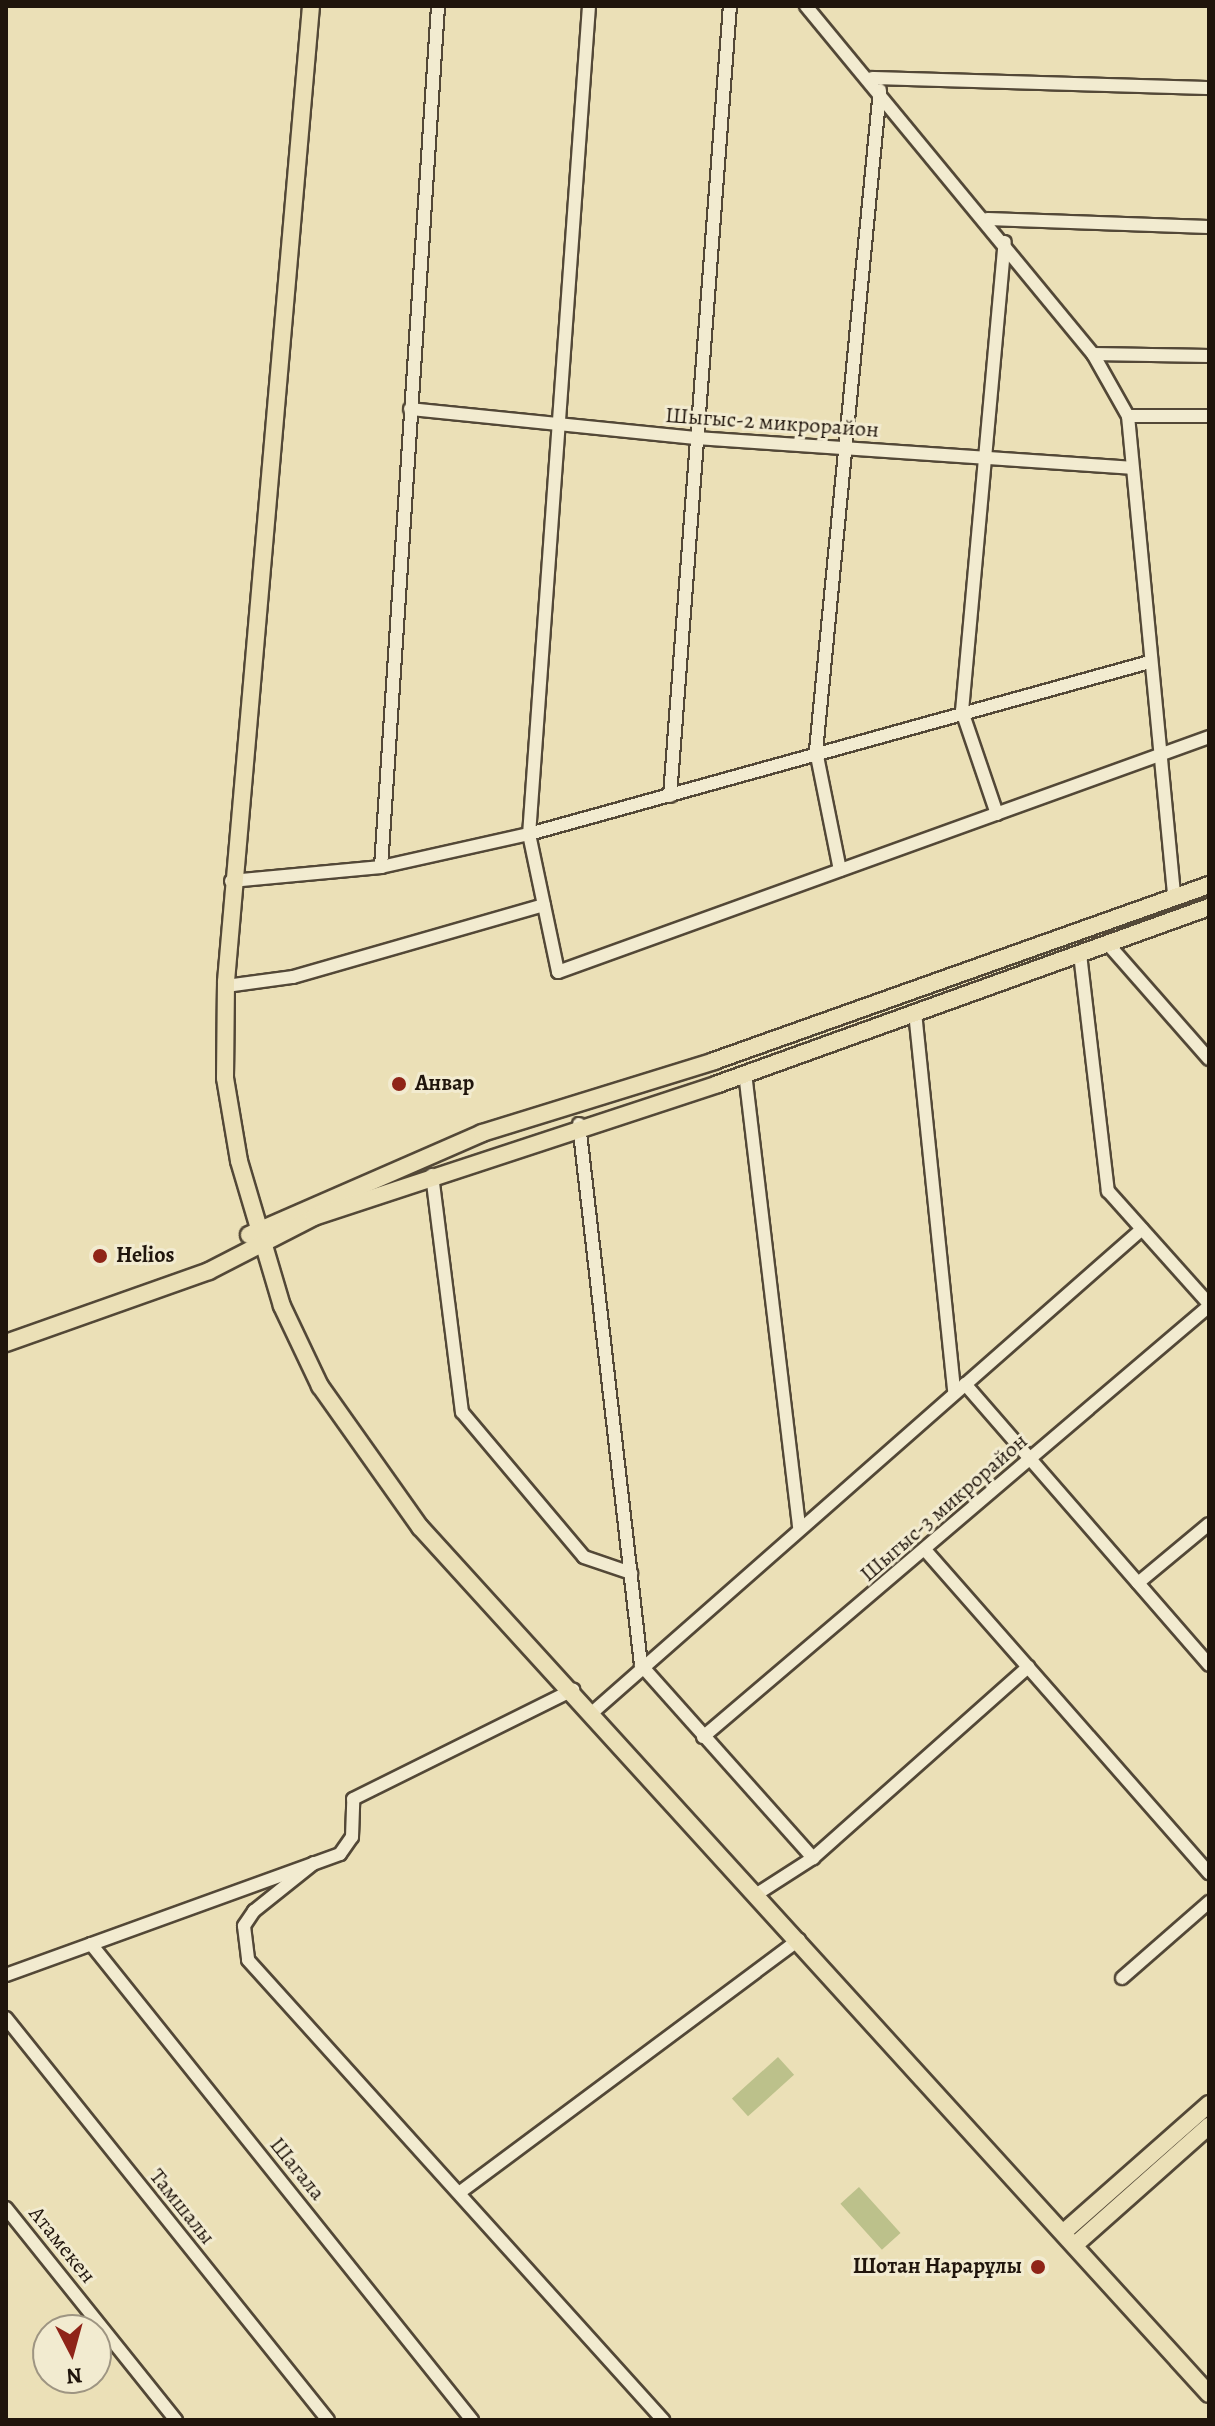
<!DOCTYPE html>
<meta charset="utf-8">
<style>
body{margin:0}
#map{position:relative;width:1215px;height:2426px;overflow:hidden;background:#ebe0b7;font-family:Alegreya,serif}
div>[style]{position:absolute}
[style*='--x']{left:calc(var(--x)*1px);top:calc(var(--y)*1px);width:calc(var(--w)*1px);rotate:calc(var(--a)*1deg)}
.green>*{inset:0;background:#bcc18b;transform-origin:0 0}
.roads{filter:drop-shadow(2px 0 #534837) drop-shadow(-2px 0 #534837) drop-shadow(0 2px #534837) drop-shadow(0 -2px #534837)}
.minor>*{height:12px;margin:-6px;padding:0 6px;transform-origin:6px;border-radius:6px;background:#f2ebd0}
.major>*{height:16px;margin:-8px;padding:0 8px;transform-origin:8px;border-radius:8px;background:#ebe0b7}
.dots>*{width:22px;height:22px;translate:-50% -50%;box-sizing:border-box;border:4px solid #f2ebd0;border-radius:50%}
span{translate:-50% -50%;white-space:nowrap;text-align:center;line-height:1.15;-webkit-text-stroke:6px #f2ebd0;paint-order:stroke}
.street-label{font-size:22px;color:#20150c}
.poi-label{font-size:22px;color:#20150c;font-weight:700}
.left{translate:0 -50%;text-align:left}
.right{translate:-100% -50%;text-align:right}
.frame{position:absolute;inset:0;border:8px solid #20150c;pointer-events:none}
.north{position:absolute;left:32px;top:2314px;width:80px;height:80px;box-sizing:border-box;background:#f2ebd0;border:2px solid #9e9582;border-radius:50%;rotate:174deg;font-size:22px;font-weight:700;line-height:32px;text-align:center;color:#20150c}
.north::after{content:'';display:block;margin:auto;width:28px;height:36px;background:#8f2418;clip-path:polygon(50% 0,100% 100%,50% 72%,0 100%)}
</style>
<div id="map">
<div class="green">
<i style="left:778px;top:2057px;width:24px;height:62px;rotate:48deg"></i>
<i style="left:859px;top:2187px;width:62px;height:25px;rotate:48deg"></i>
</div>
<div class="roads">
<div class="minor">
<i style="--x:589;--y:6;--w:830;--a:94.14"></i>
<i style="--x:529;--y:834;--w:141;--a:78.1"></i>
<i style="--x:558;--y:972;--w:692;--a:-19.85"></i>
<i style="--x:806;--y:6;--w:451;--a:50.5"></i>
<i style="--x:1093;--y:354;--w:71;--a:60.6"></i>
<i style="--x:1128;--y:416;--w:484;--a:84.5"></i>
<i style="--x:872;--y:78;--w:337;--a:1.7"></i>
<i style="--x:987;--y:219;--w:222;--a:2.1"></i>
<i style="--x:1093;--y:354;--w:116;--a:1"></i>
<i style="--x:410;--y:409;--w:286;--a:5.8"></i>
<i style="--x:695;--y:438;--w:438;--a:3.9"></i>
<i style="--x:1128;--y:416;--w:81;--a:0"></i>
<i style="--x:670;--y:796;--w:792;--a:-85.66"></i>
<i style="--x:997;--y:814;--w:109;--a:-108.8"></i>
<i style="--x:962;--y:711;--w:471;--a:-84.8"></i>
<i style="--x:381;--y:867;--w:863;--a:-86.21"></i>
<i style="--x:840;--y:870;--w:121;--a:-101.4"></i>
<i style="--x:816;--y:751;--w:664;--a:-84.47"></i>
<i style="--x:231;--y:881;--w:151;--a:-5.3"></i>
<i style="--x:381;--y:867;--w:152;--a:-12.6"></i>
<i style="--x:529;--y:834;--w:640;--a:-15.49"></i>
<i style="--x:1108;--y:944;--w:153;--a:48.7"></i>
<i style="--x:1080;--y:954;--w:239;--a:83.3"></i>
<i style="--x:1108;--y:1191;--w:152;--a:48.2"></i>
<i style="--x:226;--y:986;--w:68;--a:-7.7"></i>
<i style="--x:293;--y:977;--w:261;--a:-16"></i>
<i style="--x:915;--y:1012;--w:382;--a:84.1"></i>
<i style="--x:745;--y:1073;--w:458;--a:83.2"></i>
<i style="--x:579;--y:1124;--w:545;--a:83.46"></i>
<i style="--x:641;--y:1665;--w:259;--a:48.3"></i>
<i style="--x:432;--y:1175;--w:239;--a:82.8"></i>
<i style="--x:462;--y:1412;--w:189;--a:49.9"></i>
<i style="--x:584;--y:1557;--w:50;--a:18.8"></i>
<i style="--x:965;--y:1384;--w:372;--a:49"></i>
<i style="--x:926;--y:1551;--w:429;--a:48.7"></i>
<i style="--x:1138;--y:1583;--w:92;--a:-39.7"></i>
<i style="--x:593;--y:1712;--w:731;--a:-41.34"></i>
<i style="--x:703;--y:1737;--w:665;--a:-40.42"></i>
<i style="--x:314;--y:1863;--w:77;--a:141.3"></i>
<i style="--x:254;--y:1911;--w:18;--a:124"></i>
<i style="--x:244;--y:1926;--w:34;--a:83"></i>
<i style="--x:248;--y:1960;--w:620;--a:47.94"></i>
<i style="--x:757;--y:1894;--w:67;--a:-32.7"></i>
<i style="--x:813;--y:1858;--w:288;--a:-41.6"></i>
<i style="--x:91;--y:1944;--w:610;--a:51.33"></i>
<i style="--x:6;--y:1975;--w:355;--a:-19.9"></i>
<i style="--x:340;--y:1854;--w:21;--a:-55"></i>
<i style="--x:352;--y:1837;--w:38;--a:-88"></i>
<i style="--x:353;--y:1799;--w:246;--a:-26.4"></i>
<i style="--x:1122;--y:1978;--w:116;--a:-41.1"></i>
<i style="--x:6;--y:2018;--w:515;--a:51.31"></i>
<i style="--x:459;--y:2193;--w:424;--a:-36.7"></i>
<i style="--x:6;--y:2208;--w:272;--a:51.3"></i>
</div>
<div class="major">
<i style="--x:311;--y:6;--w:980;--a:94.98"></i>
<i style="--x:226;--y:982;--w:96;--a:90.6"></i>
<i style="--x:225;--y:1078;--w:84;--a:80.4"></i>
<i style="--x:239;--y:1161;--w:151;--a:73.5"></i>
<i style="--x:282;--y:1306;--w:89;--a:64.6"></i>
<i style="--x:320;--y:1386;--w:173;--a:54.7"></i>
<i style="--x:420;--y:1527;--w:1172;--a:47.7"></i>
<i style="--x:249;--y:1235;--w:254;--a:-23.6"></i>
<i style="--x:482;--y:1133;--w:243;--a:-17.2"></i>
<i style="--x:714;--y:1061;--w:525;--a:-19.57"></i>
<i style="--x:6;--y:1343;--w:215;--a:-19.5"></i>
<i style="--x:209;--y:1271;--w:118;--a:-27.2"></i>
<i style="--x:314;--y:1217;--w:425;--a:-18.2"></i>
<i style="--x:718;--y:1084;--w:522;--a:-19.82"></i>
<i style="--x:1065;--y:2231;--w:192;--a:-41.4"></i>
<i style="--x:1076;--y:2244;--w:178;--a:-41.6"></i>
</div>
</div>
<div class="dots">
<i style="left:399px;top:1084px;background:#8f2418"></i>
<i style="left:100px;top:1256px;background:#8f2418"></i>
<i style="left:1038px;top:2267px;background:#8f2418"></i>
</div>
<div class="street-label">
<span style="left:772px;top:423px;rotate:4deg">Шыгыс-2 микрорайон</span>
<span style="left:944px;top:1508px;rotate:-41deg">Шыгыс-3 микрорайон</span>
<span style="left:297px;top:2169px;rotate:51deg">Шагала</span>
<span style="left:182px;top:2207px;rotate:51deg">Тамшалы</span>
<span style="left:62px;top:2245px;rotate:51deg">Атамекен</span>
</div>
<div class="poi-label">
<span class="left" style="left:415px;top:1084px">Анвар</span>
<span class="left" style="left:116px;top:1256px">Helios</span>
<span class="right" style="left:1022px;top:2267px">Шотан Нарарұлы</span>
</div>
<div class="frame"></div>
<div class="north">N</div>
</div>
